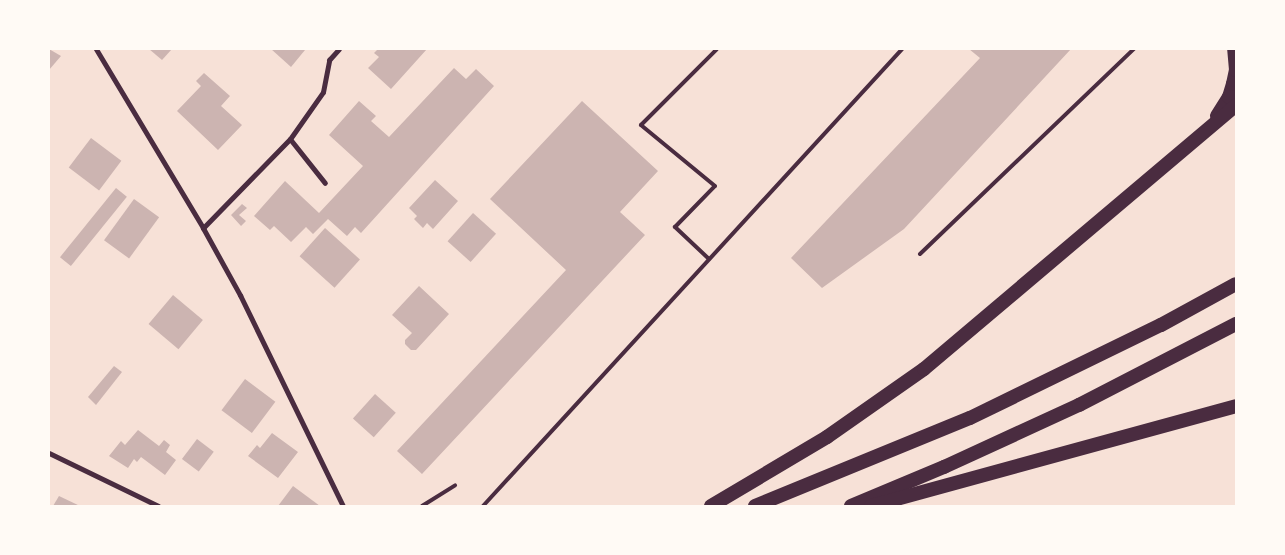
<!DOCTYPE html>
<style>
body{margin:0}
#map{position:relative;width:1285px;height:555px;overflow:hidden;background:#f7e1d7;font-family:Raleway,sans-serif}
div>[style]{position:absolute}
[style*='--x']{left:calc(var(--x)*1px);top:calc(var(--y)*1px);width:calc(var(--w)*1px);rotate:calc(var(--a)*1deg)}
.building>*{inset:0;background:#ccb4b1;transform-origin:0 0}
.service>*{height:4px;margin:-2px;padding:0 2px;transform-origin:2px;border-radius:2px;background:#4a2c40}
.minor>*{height:5px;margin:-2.5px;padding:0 2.5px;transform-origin:2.5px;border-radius:2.5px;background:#4a2c40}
.trunk>*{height:14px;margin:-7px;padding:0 7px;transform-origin:7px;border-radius:7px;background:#4a2c40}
span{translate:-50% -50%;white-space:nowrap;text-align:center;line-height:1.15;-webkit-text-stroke:4px #fffaf5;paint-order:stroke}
.frame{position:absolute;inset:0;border:50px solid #fffaf5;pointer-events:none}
</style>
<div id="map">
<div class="building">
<i style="clip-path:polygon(49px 49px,61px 56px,49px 70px)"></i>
<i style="clip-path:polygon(149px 49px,172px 49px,162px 60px)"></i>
<i style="clip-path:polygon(271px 49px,304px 49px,305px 50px,291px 67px)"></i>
<i style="clip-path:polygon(378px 49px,427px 49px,391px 89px,368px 68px,379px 57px,374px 53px)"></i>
<i style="clip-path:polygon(969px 49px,1071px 49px,904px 229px,822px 288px,791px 258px,980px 58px)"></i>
<i style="clip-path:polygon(454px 68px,466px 79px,476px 69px,494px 86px,361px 233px,355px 227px,347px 236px,328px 219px,313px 234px,306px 227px,291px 242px,274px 226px,270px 230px,254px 216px,285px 181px,319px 213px,363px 166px,329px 135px,359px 101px,376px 116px,371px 121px,389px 137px)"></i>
<i style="clip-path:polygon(204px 73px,230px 96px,221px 106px,242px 125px,218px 150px,177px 111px,201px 86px,196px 81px)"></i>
<i style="clip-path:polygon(582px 101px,658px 171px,620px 212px,645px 235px,422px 474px,397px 451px,566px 270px,490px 199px)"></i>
<i style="left:91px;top:138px;width:38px;height:37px;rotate:37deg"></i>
<i style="clip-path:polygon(435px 180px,458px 201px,433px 229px,427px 223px,423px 228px,414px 219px,417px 216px,409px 208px)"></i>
<i style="left:116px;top:188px;width:14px;height:89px;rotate:39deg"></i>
<i style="left:134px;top:199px;width:31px;height:51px;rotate:36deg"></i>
<i style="clip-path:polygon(242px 204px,247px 208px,239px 215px,246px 221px,241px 226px,231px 215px)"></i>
<i style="left:473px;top:213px;width:31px;height:38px;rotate:42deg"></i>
<i style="left:325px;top:228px;width:47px;height:38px;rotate:42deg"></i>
<i style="clip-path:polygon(419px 286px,449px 314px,416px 350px,411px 350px,405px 344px,405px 340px,412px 333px,392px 315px)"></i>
<i style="left:173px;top:295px;width:39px;height:38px;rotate:40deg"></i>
<i style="clip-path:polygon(114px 366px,122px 372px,96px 405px,88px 397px)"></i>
<i style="left:245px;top:379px;width:38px;height:39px;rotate:37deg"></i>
<i style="left:375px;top:394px;width:28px;height:33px;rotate:42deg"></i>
<i style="clip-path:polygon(138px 430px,159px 446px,164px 440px,170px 445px,166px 452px,176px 460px,165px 475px,141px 457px,137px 462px,134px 459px,128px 468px,109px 456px,121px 441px,125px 445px)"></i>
<i style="clip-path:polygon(272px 433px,298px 452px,278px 478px,248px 456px,257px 445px,260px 448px)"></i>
<i style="left:197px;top:439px;width:21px;height:25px;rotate:37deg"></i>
<i style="clip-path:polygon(293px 486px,320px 506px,278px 506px)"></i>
<i style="clip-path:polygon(59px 496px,80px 506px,53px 506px)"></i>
</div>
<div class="service">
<i style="--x:920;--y:254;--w:296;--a:-43.8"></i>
<i style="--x:709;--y:259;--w:47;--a:-136.7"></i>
<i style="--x:675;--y:227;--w:57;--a:-45.7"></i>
<i style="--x:715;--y:186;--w:96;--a:-140.5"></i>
<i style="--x:641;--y:125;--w:107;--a:-45"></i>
<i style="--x:422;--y:506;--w:39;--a:-32"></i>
<i style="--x:483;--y:506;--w:620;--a:-47.48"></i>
</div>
<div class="minor">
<i style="--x:96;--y:49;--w:209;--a:59.1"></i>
<i style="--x:203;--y:228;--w:77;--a:61.1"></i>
<i style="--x:240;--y:295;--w:235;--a:64"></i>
<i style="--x:290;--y:139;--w:56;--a:51.5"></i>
<i style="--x:203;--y:228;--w:124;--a:-45.7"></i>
<i style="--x:290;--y:139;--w:57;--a:-54.9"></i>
<i style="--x:323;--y:92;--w:33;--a:-79"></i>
<i style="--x:329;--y:60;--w:15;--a:-48"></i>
<i style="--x:49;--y:453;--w:121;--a:25.9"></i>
</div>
<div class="trunk">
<i style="--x:1217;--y:116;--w:22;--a:-58"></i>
<i style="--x:1229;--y:97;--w:14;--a:-73"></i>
<i style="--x:1233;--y:84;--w:14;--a:-78"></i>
<i style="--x:1236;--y:70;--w:21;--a:-95"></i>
<i style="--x:711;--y:506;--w:135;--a:-30.7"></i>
<i style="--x:827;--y:437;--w:118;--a:-35"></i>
<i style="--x:924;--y:369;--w:409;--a:-40.2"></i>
<i style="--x:755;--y:506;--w:232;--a:-22.3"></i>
<i style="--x:970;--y:418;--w:212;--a:-26"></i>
<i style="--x:1161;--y:325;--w:85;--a:-28.7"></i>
<i style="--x:851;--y:506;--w:101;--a:-22.8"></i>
<i style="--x:944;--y:467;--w:149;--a:-24.7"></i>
<i style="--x:1079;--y:405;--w:177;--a:-27.3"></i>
<i style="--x:871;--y:506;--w:378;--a:-15.3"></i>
</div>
<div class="frame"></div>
</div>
